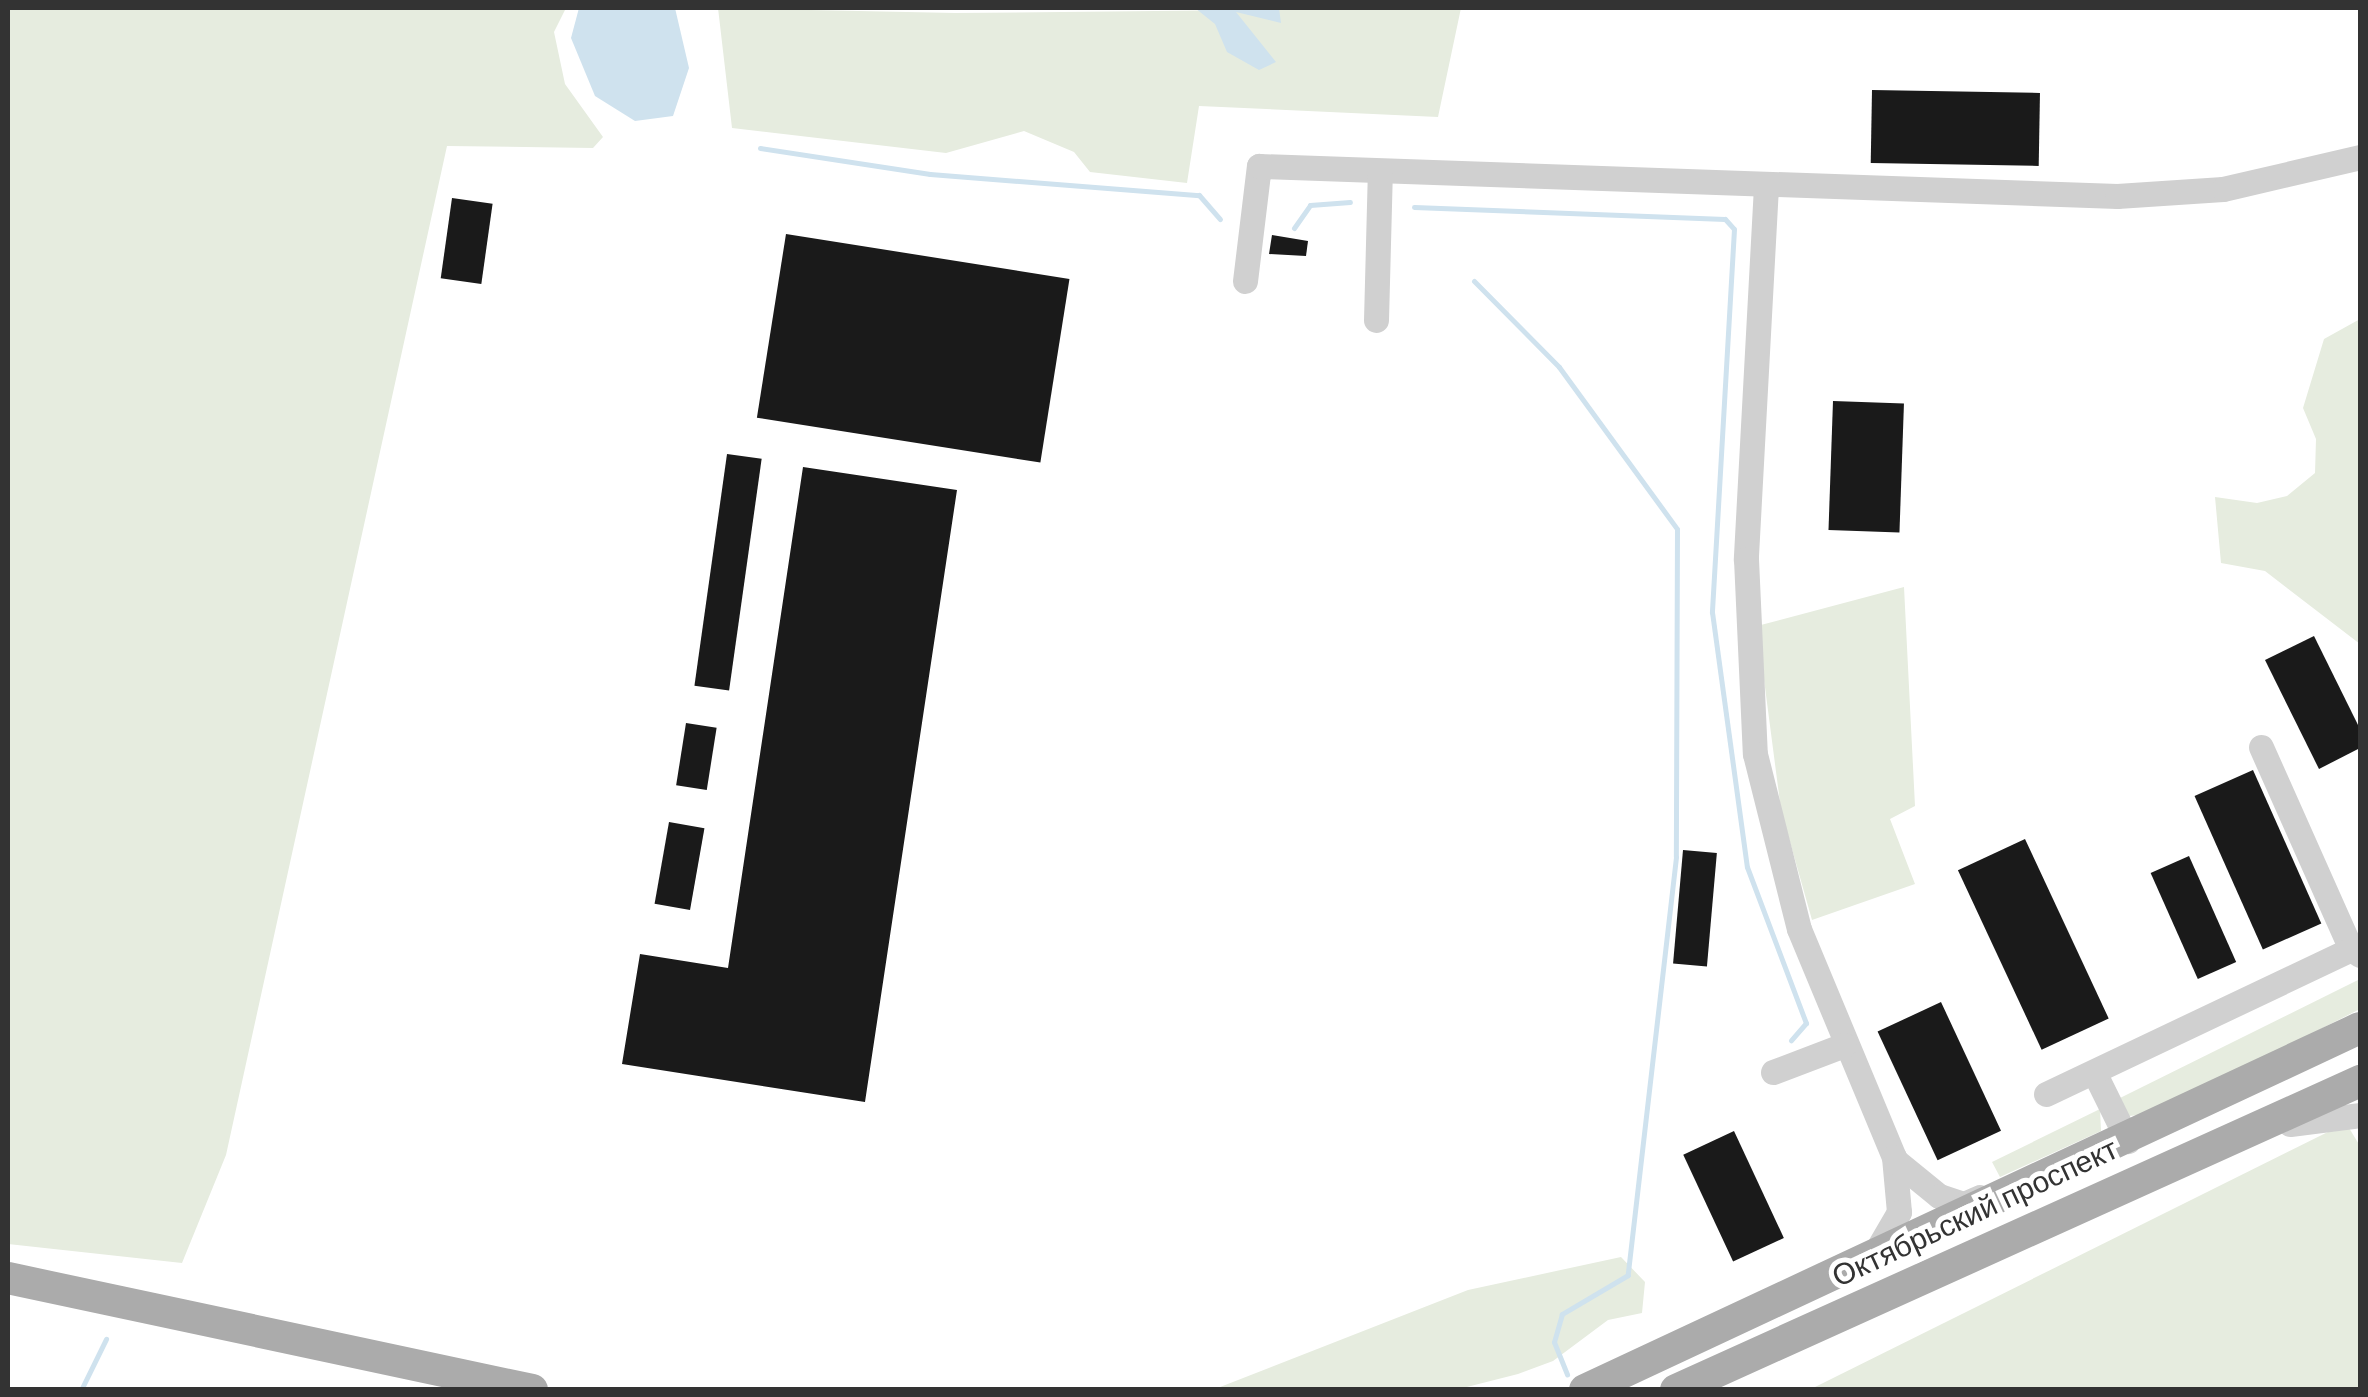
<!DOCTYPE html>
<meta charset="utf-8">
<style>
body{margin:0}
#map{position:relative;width:2368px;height:1397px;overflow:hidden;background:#fff;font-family:"DM Sans",sans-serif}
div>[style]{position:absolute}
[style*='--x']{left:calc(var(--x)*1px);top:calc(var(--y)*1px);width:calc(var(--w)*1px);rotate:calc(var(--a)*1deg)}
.green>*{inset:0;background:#e6ecdf}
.water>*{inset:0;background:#cfe2ee}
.stream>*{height:5px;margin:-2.5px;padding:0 2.5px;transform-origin:2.5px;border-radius:2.5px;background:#cfe2ee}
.building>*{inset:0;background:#1a1a1a;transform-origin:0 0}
.minor>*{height:25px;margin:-12.5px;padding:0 12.5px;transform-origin:12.5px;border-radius:12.5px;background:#d0d0d0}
.major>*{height:32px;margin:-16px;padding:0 16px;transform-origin:16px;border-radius:16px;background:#ababab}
span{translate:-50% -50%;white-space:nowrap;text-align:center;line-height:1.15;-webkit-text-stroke:10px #fff;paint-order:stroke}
.street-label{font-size:30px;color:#333}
.frame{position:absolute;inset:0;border:10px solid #333;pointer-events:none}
</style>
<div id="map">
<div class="green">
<i style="clip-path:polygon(8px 8px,566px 8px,554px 32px,565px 84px,603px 137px,593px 148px,447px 146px,226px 1155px,182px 1263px,8px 1244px)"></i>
<i style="clip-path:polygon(718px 8px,955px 13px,1461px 8px,1438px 117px,1199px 106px,1187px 183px,1090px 172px,1074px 152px,1024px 131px,946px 153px,732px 128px)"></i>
<i style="clip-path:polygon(2360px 319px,2360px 644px,2265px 571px,2221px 563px,2215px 497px,2257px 503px,2287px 496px,2315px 473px,2316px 439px,2303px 408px,2324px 339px)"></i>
<i style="clip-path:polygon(1904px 587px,1915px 806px,1890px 819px,1915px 884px,1812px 920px,1781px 810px,1757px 626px)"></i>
<i style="clip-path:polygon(2360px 979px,2360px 1009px,2275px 1052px,2139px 1115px,2129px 1116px,2118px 1099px)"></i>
<i style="clip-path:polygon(2100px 1109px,2101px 1131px,2000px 1177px,1992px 1162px)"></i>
<i style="clip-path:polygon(2346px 1123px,2360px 1146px,2360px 1389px,1809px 1390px)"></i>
<i style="clip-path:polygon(1621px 1257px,1645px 1282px,1642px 1313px,1608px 1320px,1553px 1361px,1518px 1374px,1455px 1390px,1215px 1389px,1468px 1290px)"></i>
</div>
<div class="water">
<i style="clip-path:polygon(579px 8px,675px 8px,689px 68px,673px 116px,635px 121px,595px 96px,571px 38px)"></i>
<i style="clip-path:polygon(1195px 8px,1279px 8px,1281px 23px,1236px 12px,1276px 62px,1259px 70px,1227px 52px,1215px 24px)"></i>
</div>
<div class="stream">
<i style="--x:760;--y:148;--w:172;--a:8.7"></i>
<i style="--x:930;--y:174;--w:270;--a:4.5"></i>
<i style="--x:1199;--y:195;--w:32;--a:49"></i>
<i style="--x:1414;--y:207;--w:311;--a:2.2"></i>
<i style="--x:1725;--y:219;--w:13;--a:48"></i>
<i style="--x:1734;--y:229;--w:384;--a:93.3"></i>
<i style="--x:1712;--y:612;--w:257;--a:82.2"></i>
<i style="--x:1747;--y:867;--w:167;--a:69.3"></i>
<i style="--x:1806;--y:1023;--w:23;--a:131"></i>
<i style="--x:1294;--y:228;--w:28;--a:-55"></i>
<i style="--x:1310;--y:205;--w:40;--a:-4.3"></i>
<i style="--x:1474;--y:281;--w:121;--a:45.3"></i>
<i style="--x:1559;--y:367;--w:200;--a:53.9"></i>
<i style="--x:1677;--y:529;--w:328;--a:90.2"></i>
<i style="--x:1676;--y:857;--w:421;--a:96.6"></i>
<i style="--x:1628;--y:1275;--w:77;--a:149.4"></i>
<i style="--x:1562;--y:1314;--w:29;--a:106"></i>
<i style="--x:1554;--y:1342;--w:35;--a:68"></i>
<i style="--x:81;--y:1390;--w:57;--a:-63.9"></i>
</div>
<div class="building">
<i style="left:1872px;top:90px;width:168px;height:73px;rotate:1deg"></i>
<i style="left:452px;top:198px;width:41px;height:81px;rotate:8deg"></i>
<i style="left:786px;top:234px;width:287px;height:186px;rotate:9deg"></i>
<i style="clip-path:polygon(1272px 235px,1308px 241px,1306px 256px,1269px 254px)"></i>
<i style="left:1833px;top:401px;width:71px;height:129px;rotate:2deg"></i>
<i style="left:727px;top:454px;width:35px;height:234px;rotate:8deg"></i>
<i style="clip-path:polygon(803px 467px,957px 490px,865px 1102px,622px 1064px,640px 954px,728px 968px)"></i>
<i style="clip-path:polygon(2314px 636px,2360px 729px,2360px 748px,2319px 769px,2265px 660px)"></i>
<i style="left:686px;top:723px;width:31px;height:63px;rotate:9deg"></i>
<i style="left:2253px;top:770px;width:168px;height:64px;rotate:66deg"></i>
<i style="left:669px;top:822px;width:36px;height:83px;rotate:10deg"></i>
<i style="left:2025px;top:839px;width:198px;height:74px;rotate:65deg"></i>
<i style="left:1683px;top:850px;width:34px;height:114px;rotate:5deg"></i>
<i style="left:2189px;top:856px;width:116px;height:42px;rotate:66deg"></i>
<i style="left:1941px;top:1002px;width:142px;height:70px;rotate:65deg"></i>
<i style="left:1734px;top:1131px;width:118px;height:56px;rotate:65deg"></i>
</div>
<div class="minor">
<i style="--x:1766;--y:186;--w:374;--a:93.1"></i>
<i style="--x:1746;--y:559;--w:195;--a:87.4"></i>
<i style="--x:1755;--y:754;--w:180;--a:75.9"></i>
<i style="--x:1799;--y:929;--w:247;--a:67.4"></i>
<i style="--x:1894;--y:1157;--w:55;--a:84.8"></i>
<i style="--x:1899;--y:1212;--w:48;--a:120.3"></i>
<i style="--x:1245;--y:281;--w:116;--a:-83.1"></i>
<i style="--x:1259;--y:166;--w:859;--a:2"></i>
<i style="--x:2117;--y:196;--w:106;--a:-3.8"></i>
<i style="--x:2223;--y:189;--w:141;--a:-13.1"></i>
<i style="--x:1376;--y:320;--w:148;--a:-88.5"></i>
<i style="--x:2261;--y:747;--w:221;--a:66"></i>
<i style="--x:2351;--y:949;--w:11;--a:34"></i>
<i style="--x:1773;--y:1072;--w:76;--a:-20.8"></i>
<i style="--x:2094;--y:1072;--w:77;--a:63.8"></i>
<i style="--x:2046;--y:1094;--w:338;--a:-25.4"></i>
<i style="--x:2290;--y:1124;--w:71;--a:-7.3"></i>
<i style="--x:1896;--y:1161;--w:55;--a:39.1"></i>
<i style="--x:1939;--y:1196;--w:26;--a:18"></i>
<i style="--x:1964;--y:1204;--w:17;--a:-24"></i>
</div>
<div class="major">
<i style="--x:8;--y:1278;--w:536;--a:12.06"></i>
<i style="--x:1585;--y:1390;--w:855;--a:-25.04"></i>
<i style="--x:1676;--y:1390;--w:751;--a:-24.31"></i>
</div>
<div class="street-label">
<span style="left:1975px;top:1213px;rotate:-25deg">Октябрьский проспект</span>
</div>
<div class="frame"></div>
</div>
